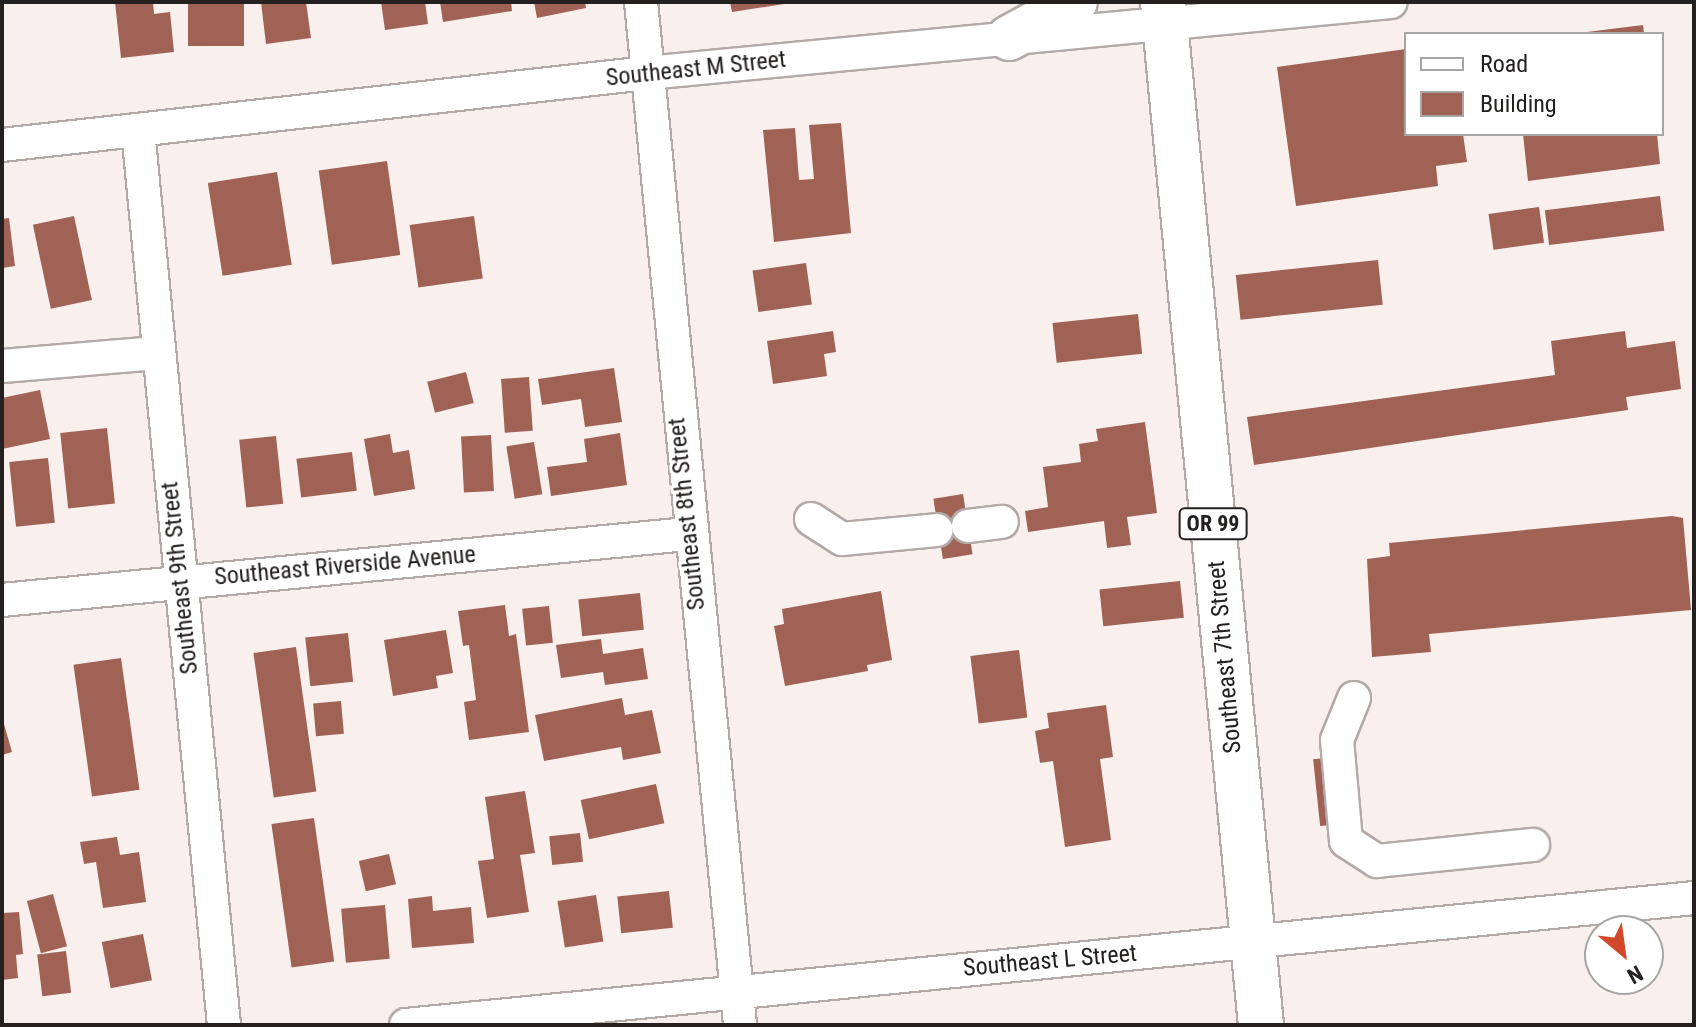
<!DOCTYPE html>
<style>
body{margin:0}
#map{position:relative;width:1696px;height:1027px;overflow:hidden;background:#f9f0ee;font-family:"Roboto Condensed",sans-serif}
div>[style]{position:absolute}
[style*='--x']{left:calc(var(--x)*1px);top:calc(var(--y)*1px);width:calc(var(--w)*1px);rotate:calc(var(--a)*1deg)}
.building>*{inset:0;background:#9f6254;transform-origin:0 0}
.roads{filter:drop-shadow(2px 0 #b3aaa8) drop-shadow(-2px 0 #b3aaa8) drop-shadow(0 2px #b3aaa8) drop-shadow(0 -2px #b3aaa8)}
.minor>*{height:32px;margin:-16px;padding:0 16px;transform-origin:16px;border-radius:16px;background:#fff}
.highway>*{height:44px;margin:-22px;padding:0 22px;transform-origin:22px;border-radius:22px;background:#fff}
span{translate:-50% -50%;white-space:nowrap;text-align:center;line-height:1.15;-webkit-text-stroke:6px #fff;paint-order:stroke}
.shield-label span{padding:2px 6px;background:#fff;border:2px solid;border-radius:6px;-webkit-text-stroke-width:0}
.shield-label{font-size:22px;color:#23201f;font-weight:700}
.street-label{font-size:24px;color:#23201f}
.frame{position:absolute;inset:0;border:4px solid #23201f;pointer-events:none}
.legend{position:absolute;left:1404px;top:32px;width:260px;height:104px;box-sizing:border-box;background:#fff;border:2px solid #a7a6a5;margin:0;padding:10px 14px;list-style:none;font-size:24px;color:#23201f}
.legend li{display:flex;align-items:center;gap:16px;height:40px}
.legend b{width:40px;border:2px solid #a7a6a5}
.north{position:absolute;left:1584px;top:915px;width:80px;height:80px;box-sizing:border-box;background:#fff;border:2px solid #a7a6a5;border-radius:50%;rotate:151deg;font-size:22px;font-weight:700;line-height:32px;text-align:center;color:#23201f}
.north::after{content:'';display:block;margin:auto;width:28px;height:36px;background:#d2482b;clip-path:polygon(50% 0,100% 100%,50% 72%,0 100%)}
</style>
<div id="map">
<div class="building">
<i style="clip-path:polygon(115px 2px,153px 2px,154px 14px,170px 12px,174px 52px,121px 58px)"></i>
<i style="left:188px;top:2px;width:56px;height:44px"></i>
<i style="clip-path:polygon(261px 2px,306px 2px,311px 38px,266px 44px)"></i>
<i style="clip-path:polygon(381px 2px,425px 2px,428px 24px,385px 30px)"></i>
<i style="clip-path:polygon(440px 2px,511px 2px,512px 11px,443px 22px)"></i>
<i style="clip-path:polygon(534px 2px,585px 2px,586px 8px,537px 18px)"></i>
<i style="clip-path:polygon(730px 2px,784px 2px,784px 4px,732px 12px)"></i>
<i style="clip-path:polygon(1643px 25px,1644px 34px,1587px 34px,1587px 32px)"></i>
<i style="clip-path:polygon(1406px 49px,1406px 134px,1463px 134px,1467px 162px,1436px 166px,1438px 186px,1296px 206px,1277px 67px)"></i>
<i style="clip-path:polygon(841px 123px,851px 233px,774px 242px,763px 130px,795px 128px,799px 180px,814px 179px,809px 125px)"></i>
<i style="clip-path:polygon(1523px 134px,1657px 134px,1660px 164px,1528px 181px)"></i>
<i style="left:387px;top:161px;width:95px;height:69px;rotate:82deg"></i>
<i style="left:277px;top:172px;width:94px;height:70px;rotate:81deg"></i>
<i style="left:1660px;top:196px;width:35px;height:116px;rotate:83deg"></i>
<i style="left:1539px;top:207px;width:36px;height:51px;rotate:82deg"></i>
<i style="left:74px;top:216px;width:86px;height:42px;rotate:78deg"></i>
<i style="left:474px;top:216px;width:63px;height:65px;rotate:82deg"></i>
<i style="clip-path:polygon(9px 218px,15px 266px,2px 268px,2px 219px)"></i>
<i style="left:1378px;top:260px;width:45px;height:143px;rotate:84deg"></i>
<i style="left:806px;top:263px;width:42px;height:54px;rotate:82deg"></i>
<i style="left:1138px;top:314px;width:40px;height:86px;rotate:84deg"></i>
<i style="clip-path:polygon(833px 331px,836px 352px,824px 354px,827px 376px,773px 384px,767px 341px)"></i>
<i style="clip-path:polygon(1625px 331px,1627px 348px,1675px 341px,1681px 389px,1626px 397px,1628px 410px,1254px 465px,1247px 417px,1555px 375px,1551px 341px)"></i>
<i style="clip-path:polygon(614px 368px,622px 422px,585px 427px,581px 399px,542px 405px,538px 379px)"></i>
<i style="left:466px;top:372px;width:32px;height:40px;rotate:76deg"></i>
<i style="left:529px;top:377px;width:54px;height:28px;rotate:86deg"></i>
<i style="clip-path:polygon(40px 390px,50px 439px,2px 449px,2px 398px)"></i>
<i style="clip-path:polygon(1145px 422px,1157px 513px,1127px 517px,1131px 545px,1107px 548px,1104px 521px,1028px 532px,1025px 511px,1048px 507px,1043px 467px,1081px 462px,1079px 444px,1098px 441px,1096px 429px)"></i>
<i style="left:107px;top:428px;width:76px;height:47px;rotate:84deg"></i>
<i style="clip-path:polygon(620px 433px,627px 485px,551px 496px,547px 467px,587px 462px,584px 439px)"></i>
<i style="clip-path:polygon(390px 434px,393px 453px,409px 450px,415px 489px,374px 496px,364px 439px)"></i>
<i style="left:491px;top:435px;width:56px;height:30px;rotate:87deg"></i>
<i style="left:276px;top:436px;width:68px;height:37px;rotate:84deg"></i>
<i style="left:534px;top:442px;width:53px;height:28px;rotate:81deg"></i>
<i style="left:352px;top:452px;width:39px;height:56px;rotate:83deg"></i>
<i style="left:48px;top:458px;width:65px;height:39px;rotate:84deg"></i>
<i style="left:963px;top:494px;width:61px;height:30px;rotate:81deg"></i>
<i style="clip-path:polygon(1672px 516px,1683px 518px,1691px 610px,1429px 634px,1431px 652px,1372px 657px,1367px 559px,1390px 556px,1389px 543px)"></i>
<i style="left:1180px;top:581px;width:37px;height:81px;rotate:84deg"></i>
<i style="clip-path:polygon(881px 591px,892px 660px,867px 665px,868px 671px,785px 686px,774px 626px,784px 624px,782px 609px)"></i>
<i style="left:640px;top:593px;width:37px;height:62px;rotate:84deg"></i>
<i style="clip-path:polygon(505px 605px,509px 636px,516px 634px,529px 732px,469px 740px,464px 702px,476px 700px,469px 645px,463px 646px,458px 611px)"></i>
<i style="left:549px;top:606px;width:37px;height:27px;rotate:84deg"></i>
<i style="clip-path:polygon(446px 630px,453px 673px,436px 676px,438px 688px,393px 696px,384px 640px)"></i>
<i style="left:348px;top:633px;width:49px;height:43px;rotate:84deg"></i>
<i style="clip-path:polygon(601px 639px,603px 654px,643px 648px,648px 679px,605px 685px,603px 672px,561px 678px,556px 645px)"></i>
<i style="left:296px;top:647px;width:146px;height:43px;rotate:82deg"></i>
<i style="left:1019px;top:650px;width:68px;height:49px;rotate:83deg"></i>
<i style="left:121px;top:658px;width:133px;height:48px;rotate:82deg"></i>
<i style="clip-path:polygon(622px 698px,625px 715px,652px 710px,661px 753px,623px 760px,621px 747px,544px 761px,535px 715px)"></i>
<i style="left:341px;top:701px;width:33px;height:28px;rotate:85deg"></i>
<i style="clip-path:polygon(1106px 705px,1113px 757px,1100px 759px,1111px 840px,1065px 847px,1053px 761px,1040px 763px,1035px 731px,1049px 728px,1047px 713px)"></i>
<i style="clip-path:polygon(2px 717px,12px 752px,2px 755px)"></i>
<i style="left:1335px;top:757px;width:67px;height:22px;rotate:84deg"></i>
<i style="left:656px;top:784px;width:40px;height:77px;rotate:78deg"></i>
<i style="clip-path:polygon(525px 791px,535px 853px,520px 855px,529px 912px,487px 918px,478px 861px,494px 859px,485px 797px)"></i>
<i style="left:314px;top:818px;width:145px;height:43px;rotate:82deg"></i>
<i style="left:580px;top:833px;width:29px;height:31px;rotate:84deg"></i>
<i style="clip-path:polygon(117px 837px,120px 855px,139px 852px,146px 902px,103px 908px,96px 862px,84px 864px,80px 842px)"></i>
<i style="left:389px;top:854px;width:31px;height:31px;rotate:77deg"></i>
<i style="left:669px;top:891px;width:37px;height:52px;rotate:84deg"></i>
<i style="left:53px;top:894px;width:54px;height:27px;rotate:75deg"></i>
<i style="left:596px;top:895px;width:47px;height:39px;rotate:81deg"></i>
<i style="clip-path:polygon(432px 896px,433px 911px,471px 907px,474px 943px,412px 948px,408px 899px)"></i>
<i style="left:385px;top:905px;width:54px;height:44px;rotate:85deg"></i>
<i style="clip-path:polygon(19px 912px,23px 954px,16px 955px,18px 978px,2px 980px,2px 913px)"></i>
<i style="left:143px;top:934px;width:47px;height:42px;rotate:79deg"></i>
<i style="left:66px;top:951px;width:42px;height:29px;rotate:83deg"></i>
</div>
<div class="roads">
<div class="minor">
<i style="--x:641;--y:2;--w:1028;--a:84.47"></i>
<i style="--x:138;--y:130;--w:899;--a:84.51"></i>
<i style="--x:2;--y:145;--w:649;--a:-6.37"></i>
<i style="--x:647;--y:73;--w:747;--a:-5.45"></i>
<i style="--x:2;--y:366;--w:157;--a:-4.8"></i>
<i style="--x:811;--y:519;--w:37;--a:33"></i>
<i style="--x:842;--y:539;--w:95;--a:-5.4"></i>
<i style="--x:968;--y:526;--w:34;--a:-7"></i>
<i style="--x:2;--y:600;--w:689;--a:-5.5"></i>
<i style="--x:1354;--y:698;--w:45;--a:112"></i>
<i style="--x:1337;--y:740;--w:101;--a:84.9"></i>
<i style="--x:1346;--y:841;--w:37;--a:33"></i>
<i style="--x:1377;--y:861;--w:157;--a:-5.9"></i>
<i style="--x:406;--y:1025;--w:1294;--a:-5.63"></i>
</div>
<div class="highway">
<i style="--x:1163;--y:2;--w:1028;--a:84.53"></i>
<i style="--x:1009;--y:38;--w:75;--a:-28.6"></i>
</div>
</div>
<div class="shield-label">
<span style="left:1213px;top:524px">OR 99</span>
</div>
<div class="street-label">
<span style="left:696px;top:69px;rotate:-6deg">Southeast M Street</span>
<span style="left:687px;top:514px;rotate:-96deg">Southeast 8th Street</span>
<span style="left:345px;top:566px;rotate:-5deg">Southeast Riverside Avenue</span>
<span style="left:180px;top:578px;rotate:-96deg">Southeast 9th Street</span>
<span style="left:1225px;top:657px;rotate:-95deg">Southeast 7th Street</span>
<span style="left:1050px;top:961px;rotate:-5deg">Southeast L Street</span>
</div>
<div class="frame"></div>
<ul class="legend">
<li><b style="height:10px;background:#fff"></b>Road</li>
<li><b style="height:22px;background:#9f6254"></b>Building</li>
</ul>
<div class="north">N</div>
</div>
